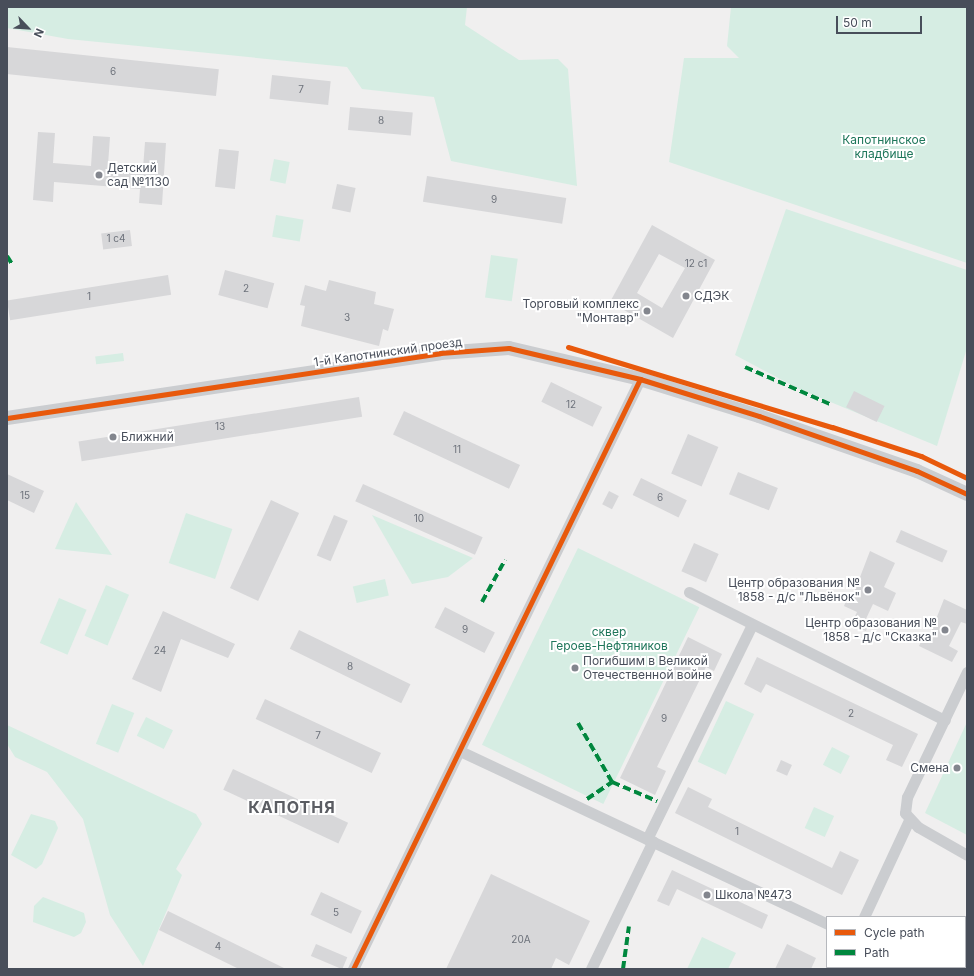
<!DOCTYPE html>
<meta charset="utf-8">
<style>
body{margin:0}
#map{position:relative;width:974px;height:976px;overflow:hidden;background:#f0efef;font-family:Inter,sans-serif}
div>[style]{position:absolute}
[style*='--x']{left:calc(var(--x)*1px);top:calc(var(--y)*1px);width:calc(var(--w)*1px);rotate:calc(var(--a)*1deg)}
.green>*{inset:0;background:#d6ede3;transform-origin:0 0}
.building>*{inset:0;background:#d7d7d9;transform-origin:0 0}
.minor>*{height:11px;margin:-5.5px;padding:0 5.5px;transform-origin:5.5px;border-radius:5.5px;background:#cbcdd0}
.tertiary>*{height:14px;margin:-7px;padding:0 7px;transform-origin:7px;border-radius:7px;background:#cbcdd0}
.quiet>*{height:4px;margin-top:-2px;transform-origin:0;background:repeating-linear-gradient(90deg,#00873e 0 8px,transparent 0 12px)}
.cycleway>*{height:5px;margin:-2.5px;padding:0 2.5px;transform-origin:2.5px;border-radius:2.5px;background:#e8590c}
.dots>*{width:11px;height:11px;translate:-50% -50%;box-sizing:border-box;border:2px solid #fff;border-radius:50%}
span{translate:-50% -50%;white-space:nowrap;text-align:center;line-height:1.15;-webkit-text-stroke:4px #fff;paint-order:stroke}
.number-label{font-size:10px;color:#6d727b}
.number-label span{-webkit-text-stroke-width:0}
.park-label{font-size:12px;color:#1e765a}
.poi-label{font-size:12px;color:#484e5a}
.left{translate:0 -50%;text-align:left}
.right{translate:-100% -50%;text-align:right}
.street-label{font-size:12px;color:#484e5a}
.district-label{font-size:16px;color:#5b5d63;font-weight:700;letter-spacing:1px}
.frame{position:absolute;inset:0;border:8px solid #484e5a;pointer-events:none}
.legend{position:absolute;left:826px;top:916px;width:140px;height:52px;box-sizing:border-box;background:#fff;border:1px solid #b6b8bd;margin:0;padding:5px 7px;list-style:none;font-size:12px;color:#484e5a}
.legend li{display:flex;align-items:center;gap:8px;height:20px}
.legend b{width:20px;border:1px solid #b6b8bd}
.north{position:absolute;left:8px;top:8px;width:40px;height:40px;-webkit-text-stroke:3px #fff;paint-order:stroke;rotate:115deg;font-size:11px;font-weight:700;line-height:16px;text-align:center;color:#484e5a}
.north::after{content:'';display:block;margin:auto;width:14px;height:18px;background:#484e5a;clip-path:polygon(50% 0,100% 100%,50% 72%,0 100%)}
.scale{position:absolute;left:836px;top:16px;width:86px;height:18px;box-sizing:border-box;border:2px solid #484e5a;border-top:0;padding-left:5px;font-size:12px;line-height:14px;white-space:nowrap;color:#484e5a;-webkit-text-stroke:3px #fff;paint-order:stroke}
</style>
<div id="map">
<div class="green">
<i style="clip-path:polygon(7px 7px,467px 7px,465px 25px,519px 60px,558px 59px,568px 69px,577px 186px,451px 161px,434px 97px,362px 89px,347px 67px,68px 39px,7px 28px)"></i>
<i style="clip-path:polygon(731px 7px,967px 7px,967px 263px,669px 162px,684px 58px,739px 58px,727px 46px)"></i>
<i style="left:274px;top:159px;width:16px;height:22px;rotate:11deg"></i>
<i style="clip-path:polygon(786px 209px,967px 270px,967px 348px,937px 446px,799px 389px,735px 355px)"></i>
<i style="left:276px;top:215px;width:28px;height:22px;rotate:10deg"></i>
<i style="left:491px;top:255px;width:27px;height:43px;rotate:8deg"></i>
<i style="left:123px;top:353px;width:8px;height:28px;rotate:83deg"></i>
<i style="clip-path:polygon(76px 502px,112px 555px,55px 549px)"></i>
<i style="left:186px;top:513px;width:49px;height:53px;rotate:19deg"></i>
<i style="clip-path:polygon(372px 515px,473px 558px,448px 577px,412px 584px)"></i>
<i style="left:578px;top:548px;width:135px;height:219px;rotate:26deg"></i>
<i style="left:385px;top:579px;width:17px;height:33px;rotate:77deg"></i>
<i style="left:106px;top:585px;width:25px;height:55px;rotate:23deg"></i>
<i style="left:59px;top:598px;width:30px;height:49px;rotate:23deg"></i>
<i style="left:726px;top:701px;width:31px;height:67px;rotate:25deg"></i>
<i style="left:112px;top:704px;width:24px;height:43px;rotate:22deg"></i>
<i style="left:146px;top:717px;width:30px;height:21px;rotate:26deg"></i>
<i style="clip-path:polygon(967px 722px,967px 835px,925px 813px)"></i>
<i style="clip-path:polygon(7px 725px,196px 814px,202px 824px,176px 869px,182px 875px,143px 966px,110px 915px,83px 819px,47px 772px,15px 757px,7px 744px)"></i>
<i style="left:832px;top:747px;width:20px;height:20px;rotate:27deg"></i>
<i style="left:814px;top:807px;width:22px;height:23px;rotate:24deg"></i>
<i style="clip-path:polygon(31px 814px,55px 821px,58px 828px,42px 864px,36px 869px,11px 855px)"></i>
<i style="clip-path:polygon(43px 897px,84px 913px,86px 922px,81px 933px,74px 937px,33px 922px,34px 906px)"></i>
<i style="clip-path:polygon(702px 937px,736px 953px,728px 969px,687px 969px)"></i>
</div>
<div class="building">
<i style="left:7px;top:47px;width:213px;height:27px;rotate:6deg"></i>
<i style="left:272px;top:75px;width:59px;height:24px;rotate:6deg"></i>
<i style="left:350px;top:107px;width:63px;height:23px;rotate:5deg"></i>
<i style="clip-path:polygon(38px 132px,55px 133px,53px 163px,91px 166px,93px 136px,110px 137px,108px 165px,143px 168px,145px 142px,166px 143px,162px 205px,139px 203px,140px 189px,54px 182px,53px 202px,33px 200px)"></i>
<i style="left:219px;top:149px;width:20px;height:38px;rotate:6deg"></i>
<i style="left:427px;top:176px;width:141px;height:26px;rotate:9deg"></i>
<i style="left:337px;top:184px;width:19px;height:25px;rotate:12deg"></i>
<i style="clip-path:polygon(evenodd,652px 225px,715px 260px,673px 338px,610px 302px,652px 225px,659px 254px,685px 268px,662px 308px,637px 293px,659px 254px)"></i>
<i style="left:130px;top:230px;width:16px;height:29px;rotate:83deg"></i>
<i style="left:225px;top:270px;width:51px;height:26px;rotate:15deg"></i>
<i style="left:168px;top:275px;width:20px;height:163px;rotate:81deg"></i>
<i style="clip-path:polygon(329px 280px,376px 292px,374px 304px,394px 309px,388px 331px,383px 329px,379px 346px,301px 326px,305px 306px,300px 305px,305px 285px,326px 291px)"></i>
<i style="left:551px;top:382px;width:57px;height:22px;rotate:26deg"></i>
<i style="left:854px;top:391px;width:34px;height:18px;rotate:26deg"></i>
<i style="left:359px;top:397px;width:20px;height:284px;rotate:81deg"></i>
<i style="left:404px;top:411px;width:128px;height:26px;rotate:25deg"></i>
<i style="left:688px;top:434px;width:33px;height:43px;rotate:23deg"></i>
<i style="left:738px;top:472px;width:43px;height:24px;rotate:22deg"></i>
<i style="clip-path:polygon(7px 474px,44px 491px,34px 513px,7px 500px)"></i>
<i style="left:641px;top:478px;width:51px;height:19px;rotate:26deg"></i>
<i style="left:363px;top:484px;width:131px;height:19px;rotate:24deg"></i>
<i style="left:609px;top:491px;width:11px;height:15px;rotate:27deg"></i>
<i style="left:271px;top:500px;width:31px;height:97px;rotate:25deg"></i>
<i style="left:334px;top:515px;width:15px;height:44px;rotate:23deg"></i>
<i style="left:901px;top:530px;width:51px;height:13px;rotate:24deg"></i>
<i style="left:694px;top:543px;width:27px;height:31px;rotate:24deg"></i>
<i style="clip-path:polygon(870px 551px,895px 563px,884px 587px,896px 593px,888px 611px,873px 604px,865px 621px,869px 623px,866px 631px,851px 625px,857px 612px,844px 606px,848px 596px,852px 598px)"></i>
<i style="clip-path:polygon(944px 599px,967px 610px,967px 624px,961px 622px,949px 646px,958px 651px,952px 662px,919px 646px,924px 635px,929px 637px)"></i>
<i style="left:445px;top:607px;width:56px;height:23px;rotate:27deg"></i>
<i style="clip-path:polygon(163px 611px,235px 644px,228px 658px,181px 639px,161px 692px,132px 679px)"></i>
<i style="left:299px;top:630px;width:124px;height:21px;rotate:26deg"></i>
<i style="clip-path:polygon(688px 637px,722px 654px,714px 671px,706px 667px,657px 767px,666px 771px,655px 795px,620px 778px)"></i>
<i style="clip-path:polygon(757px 657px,918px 734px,902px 767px,886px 760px,893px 745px,766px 684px,761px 693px,744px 684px)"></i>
<i style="left:265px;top:699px;width:128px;height:22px;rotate:25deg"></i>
<i style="left:781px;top:760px;width:12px;height:12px;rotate:24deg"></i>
<i style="left:233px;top:769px;width:127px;height:23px;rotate:25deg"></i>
<i style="clip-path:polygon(688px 787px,712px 799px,708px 807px,832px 868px,840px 851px,859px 860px,842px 895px,675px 813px)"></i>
<i style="clip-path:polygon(672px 870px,768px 915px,762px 929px,677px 889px,669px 906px,657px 901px)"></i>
<i style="clip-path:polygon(491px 874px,590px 921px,569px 965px,556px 958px,551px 969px,446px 969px)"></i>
<i style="left:321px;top:892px;width:45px;height:25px;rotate:25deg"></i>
<i style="clip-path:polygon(168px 911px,286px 969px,239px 969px,159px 930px)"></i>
<i style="left:316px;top:944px;width:34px;height:13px;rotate:23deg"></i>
<i style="clip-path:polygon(787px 944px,816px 958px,811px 969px,775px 969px)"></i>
</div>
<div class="minor">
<i style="--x:689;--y:592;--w:286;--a:26.6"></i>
<i style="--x:967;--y:672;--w:139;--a:115.6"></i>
<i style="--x:907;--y:797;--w:16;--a:97"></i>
<i style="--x:905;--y:813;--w:19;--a:47"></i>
<i style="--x:918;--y:827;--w:56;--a:29.7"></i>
<i style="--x:460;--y:751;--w:406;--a:25.2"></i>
<i style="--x:647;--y:839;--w:238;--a:-63.9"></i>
<i style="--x:864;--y:917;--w:107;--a:-65.1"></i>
<i style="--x:353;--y:969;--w:656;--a:-64.06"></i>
<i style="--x:591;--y:969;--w:142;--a:-64.2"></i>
<i style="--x:841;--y:969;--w:2;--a:-63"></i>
</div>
<div class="tertiary">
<i style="--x:7;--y:418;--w:438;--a:-8.5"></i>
<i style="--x:440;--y:353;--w:69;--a:-4.1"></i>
<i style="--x:509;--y:348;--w:135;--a:13.3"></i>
<i style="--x:640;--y:379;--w:125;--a:17.3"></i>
<i style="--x:759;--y:416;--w:167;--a:19.2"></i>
<i style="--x:917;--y:471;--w:55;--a:24.7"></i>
</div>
<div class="quiet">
<i style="--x:7;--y:256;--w:9;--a:58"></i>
<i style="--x:745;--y:367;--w:95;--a:23.6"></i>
<i style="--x:482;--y:602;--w:48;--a:-61.3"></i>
<i style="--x:578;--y:723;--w:68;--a:60"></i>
<i style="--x:612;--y:782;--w:49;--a:22.9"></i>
<i style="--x:587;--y:799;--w:30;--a:-34"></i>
<i style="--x:623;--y:969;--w:43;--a:-82.1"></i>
</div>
<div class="cycleway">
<i style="--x:568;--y:347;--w:276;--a:16.9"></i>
<i style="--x:832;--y:427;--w:94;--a:18"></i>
<i style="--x:921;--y:456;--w:51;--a:25.6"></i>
<i style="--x:7;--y:418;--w:438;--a:-8.5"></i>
<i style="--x:440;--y:353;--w:69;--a:-4.1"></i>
<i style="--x:509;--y:348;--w:135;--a:13.3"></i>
<i style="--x:640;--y:379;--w:125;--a:17.3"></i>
<i style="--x:759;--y:416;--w:167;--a:19.2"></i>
<i style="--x:917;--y:471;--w:55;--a:24.7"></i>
<i style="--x:353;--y:969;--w:656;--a:-64.06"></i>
</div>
<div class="dots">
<i style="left:99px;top:175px;background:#83868e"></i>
<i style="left:686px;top:296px;background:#83868e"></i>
<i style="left:647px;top:311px;background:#83868e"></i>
<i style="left:113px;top:437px;background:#83868e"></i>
<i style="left:868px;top:590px;background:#83868e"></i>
<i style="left:945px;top:630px;background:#83868e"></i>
<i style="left:575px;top:668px;background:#83868e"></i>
<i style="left:957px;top:768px;background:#83868e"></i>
<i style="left:707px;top:895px;background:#83868e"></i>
</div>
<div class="number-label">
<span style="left:113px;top:72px">6</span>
<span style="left:301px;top:90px">7</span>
<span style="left:381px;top:121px">8</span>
<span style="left:494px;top:200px">9</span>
<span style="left:116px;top:239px">1 с4</span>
<span style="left:696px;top:264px">12 с1</span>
<span style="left:246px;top:289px">2</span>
<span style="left:89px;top:297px">1</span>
<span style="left:347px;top:318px">3</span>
<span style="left:571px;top:405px">12</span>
<span style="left:220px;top:427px">13</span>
<span style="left:457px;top:450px">11</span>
<span style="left:25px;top:496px">15</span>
<span style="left:660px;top:498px">6</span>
<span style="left:419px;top:519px">10</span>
<span style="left:465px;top:630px">9</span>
<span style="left:160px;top:651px">24</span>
<span style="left:350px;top:667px">8</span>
<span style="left:851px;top:714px">2</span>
<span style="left:664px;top:719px">9</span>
<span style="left:318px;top:736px">7</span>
<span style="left:737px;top:832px">1</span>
<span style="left:336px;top:913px">5</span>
<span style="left:521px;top:940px">20А</span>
<span style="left:218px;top:947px">4</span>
</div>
<div class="park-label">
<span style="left:884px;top:147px">Капотнинское<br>кладбище</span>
<span style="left:609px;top:639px">сквер<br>Героев-Нефтяников</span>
</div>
<div class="poi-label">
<span class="left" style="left:107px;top:175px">Детский<br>сад №1130</span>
<span class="left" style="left:694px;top:296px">СДЭК</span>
<span class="right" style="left:639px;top:311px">Торговый комплекс<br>"Монтавр"</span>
<span class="left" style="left:121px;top:437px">Ближний</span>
<span class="right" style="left:860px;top:590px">Центр образования №<br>1858 - д/с "Львёнок"</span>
<span class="right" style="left:937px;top:630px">Центр образования №<br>1858 - д/с "Сказка"</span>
<span class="left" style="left:583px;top:668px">Погибшим в Великой<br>Отечественной войне</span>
<span class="right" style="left:949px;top:768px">Смена</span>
<span class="left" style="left:715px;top:895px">Школа №473</span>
</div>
<div class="street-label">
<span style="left:388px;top:352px;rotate:-8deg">1-й Капотнинский проезд</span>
</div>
<div class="district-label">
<span style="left:292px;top:807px">КАПОТНЯ</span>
</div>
<div class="frame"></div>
<ul class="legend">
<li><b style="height:5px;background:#e8590c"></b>Cycle path</li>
<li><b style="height:5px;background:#00873e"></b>Path</li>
</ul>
<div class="north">N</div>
<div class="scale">50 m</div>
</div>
